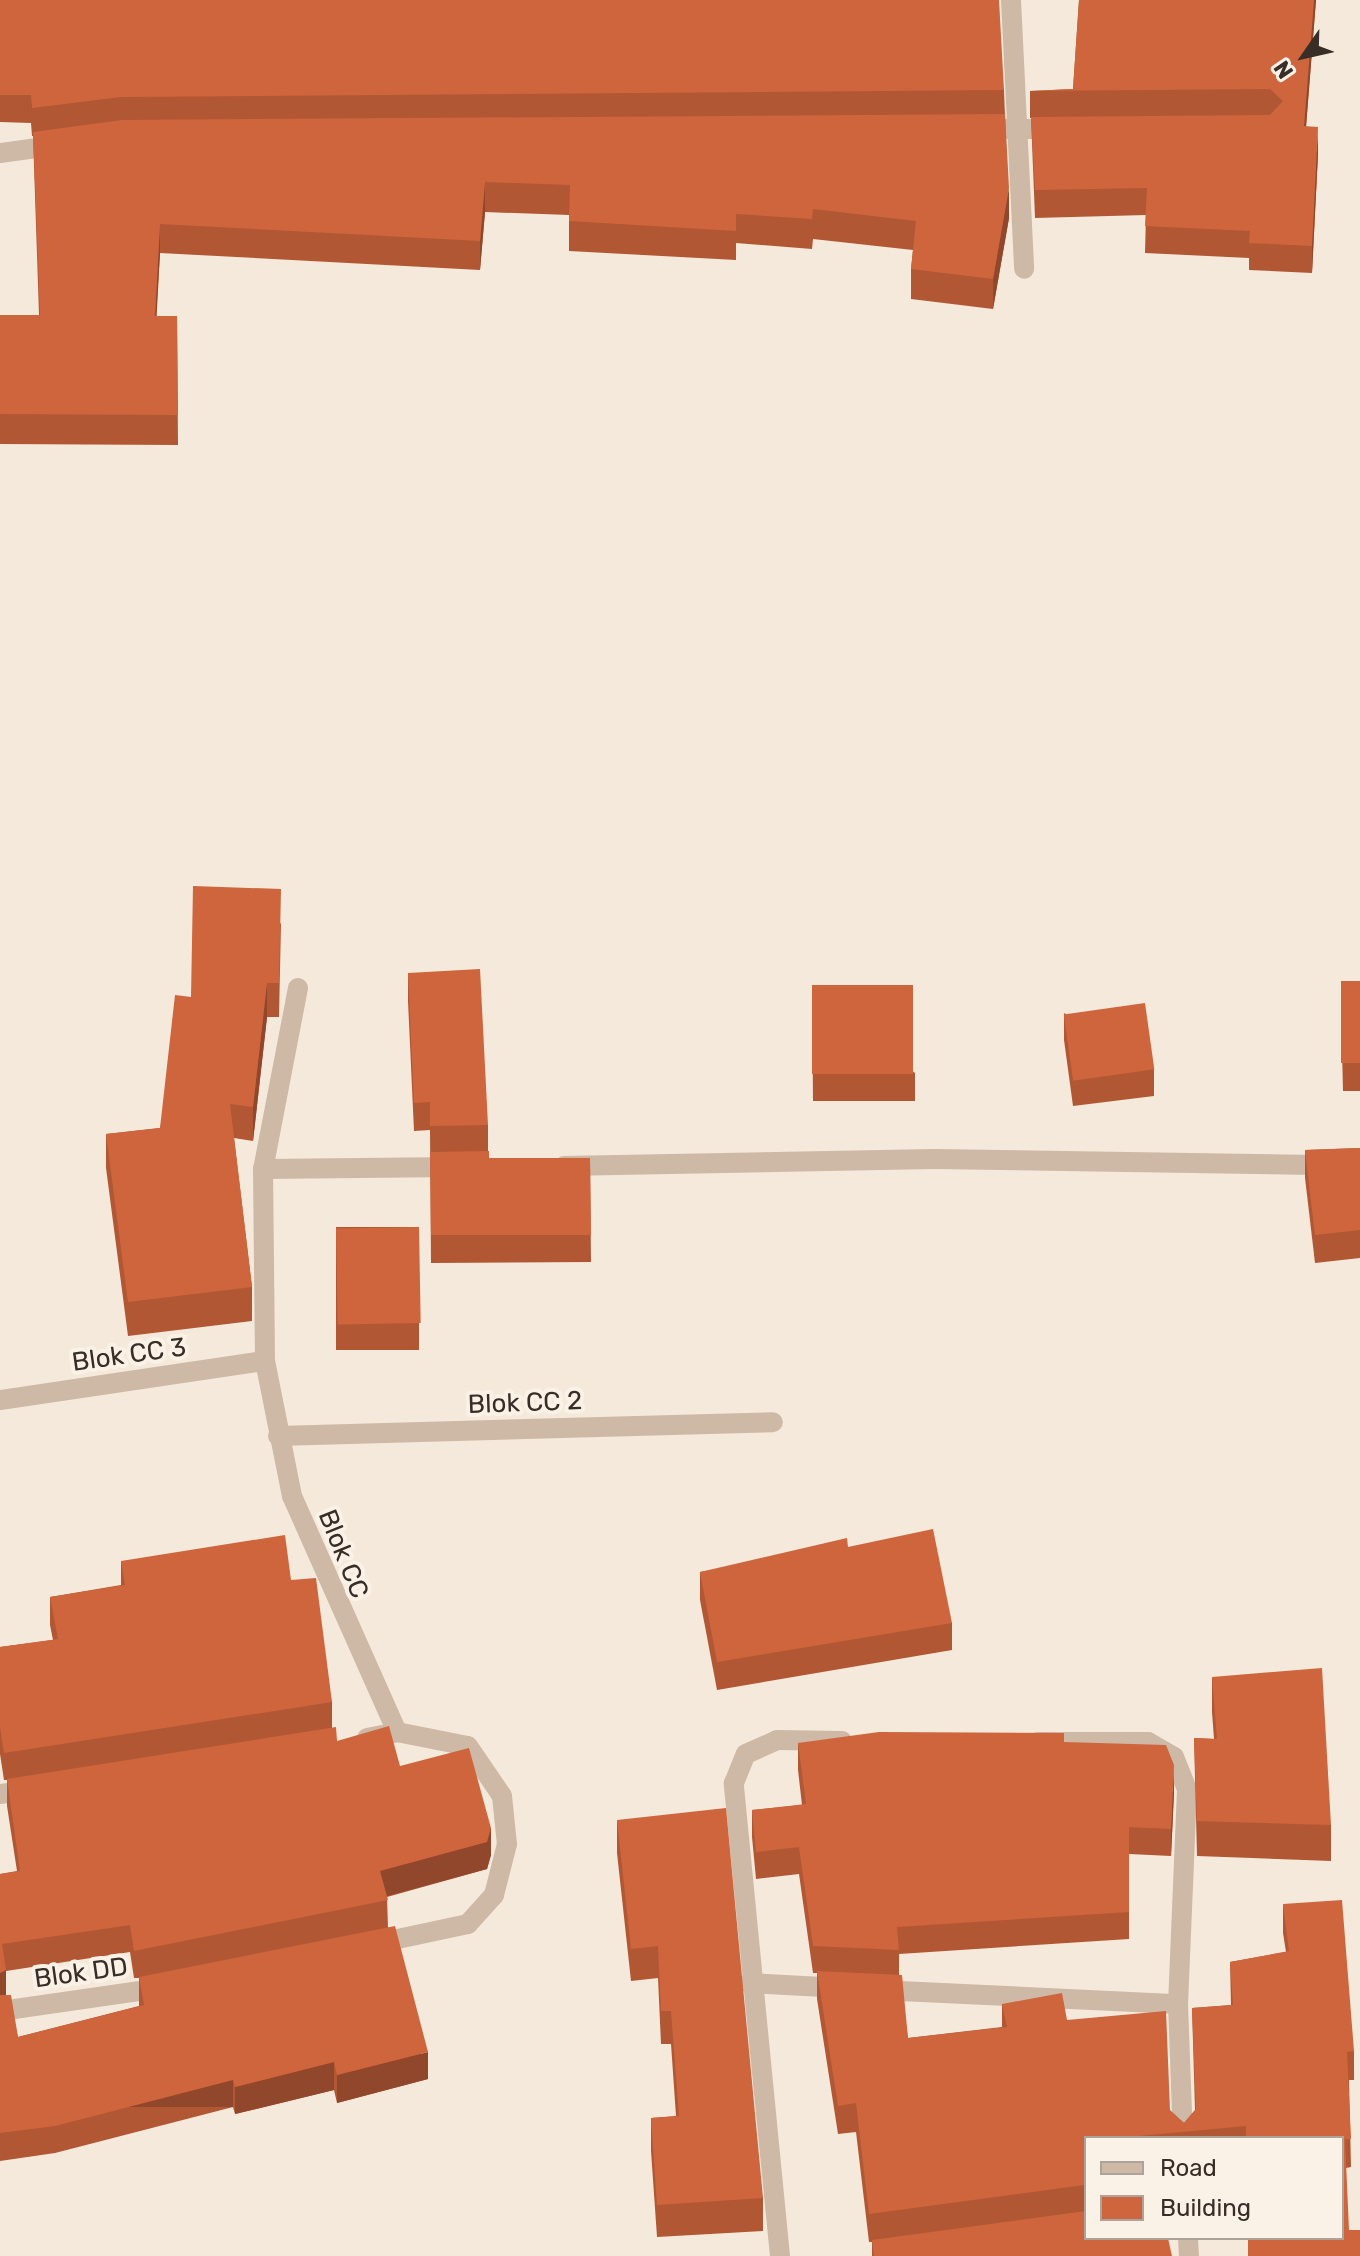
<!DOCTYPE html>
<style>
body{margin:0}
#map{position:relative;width:1360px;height:2256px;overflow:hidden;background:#f4e9db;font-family:Rubik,sans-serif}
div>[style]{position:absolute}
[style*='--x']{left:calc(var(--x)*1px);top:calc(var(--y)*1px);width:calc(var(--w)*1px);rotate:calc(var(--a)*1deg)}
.minor>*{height:20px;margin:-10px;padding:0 10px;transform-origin:10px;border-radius:10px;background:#cdb9a5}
.wall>*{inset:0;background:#b25734;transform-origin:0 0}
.shaded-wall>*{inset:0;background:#91472b;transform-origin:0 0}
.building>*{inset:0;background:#cf653d;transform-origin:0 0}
span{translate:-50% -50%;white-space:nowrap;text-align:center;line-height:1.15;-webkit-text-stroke:8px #fbf2e7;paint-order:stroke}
.street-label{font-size:26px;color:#382d27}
.legend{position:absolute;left:1084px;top:2136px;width:260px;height:104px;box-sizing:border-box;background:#fbf2e7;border:2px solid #ada39a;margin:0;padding:10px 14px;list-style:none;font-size:24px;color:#382d27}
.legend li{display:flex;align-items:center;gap:16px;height:40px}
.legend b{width:40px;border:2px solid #ada39a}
.north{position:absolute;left:1264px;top:16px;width:80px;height:80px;-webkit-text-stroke:6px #fbf2e7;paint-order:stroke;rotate:236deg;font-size:22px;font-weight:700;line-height:32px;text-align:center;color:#382d27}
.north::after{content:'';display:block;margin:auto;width:28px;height:36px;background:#382d27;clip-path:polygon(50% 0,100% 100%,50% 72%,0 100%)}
</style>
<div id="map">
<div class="minor">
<i style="--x:1011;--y:0;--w:269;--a:87.2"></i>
<i style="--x:979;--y:129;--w:80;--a:0"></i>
<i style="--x:0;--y:153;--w:60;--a:-7.7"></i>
<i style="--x:298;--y:988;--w:184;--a:100.9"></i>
<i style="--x:263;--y:1169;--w:192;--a:89.4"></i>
<i style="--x:265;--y:1361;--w:138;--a:78.7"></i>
<i style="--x:292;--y:1496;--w:258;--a:66"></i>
<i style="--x:564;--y:1166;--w:370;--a:-1.1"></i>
<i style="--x:934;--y:1159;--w:398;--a:0.9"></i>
<i style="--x:263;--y:1169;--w:193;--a:-0.6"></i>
<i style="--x:0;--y:1400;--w:268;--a:-8.4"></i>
<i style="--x:278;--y:1436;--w:495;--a:-1.6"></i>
<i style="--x:367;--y:1738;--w:31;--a:-11"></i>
<i style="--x:397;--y:1732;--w:72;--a:11.2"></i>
<i style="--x:468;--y:1746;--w:60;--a:55.8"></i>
<i style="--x:502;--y:1796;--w:48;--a:84.1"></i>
<i style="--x:507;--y:1844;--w:53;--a:104.3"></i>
<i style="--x:494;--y:1895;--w:39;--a:132"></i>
<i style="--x:468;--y:1924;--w:96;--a:168"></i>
<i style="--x:1038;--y:1742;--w:110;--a:0"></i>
<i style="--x:1148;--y:1742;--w:30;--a:30"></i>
<i style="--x:1174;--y:1757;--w:35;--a:68"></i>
<i style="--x:1187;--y:1790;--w:214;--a:92.4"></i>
<i style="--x:1178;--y:2004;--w:134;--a:87.9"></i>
<i style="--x:0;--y:1794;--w:35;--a:-8"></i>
<i style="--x:749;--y:1983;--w:93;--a:3.1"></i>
<i style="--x:878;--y:1990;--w:300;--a:2.7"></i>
<i style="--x:0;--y:2011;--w:168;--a:-8.2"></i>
<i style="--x:1188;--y:2238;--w:18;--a:87"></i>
<i style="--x:780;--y:2256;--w:475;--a:-95.6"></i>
<i style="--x:734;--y:1783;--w:31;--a:-68"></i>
<i style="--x:746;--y:1754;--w:34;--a:-24"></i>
<i style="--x:777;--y:1740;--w:65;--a:0.9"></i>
</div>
<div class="wall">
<i style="clip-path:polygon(0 0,1004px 90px,1009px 218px,993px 309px,911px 299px,911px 269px,913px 250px,813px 239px,812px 249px,736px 243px,736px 260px,569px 251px,569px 215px,485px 212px,480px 270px,160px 253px,156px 316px,177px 316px,178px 445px,0 444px,0 315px,39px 315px,33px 136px,32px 136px,31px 123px,0 122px)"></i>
<i style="clip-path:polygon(1079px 0,1316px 0,1306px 126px,1318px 154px,1312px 273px,1249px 270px,1249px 258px,1145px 253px,1146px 215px,1035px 218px,1031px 118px,1030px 118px,1030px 91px,1073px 89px)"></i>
<i style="clip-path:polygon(281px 923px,279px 1017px,267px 1017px,253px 1141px,234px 1138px,252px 1287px,252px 1321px,128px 1336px,106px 1168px,106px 1134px,160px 1128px,191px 997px)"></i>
<i style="clip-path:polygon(408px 973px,488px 1125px,488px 1151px,489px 1158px,590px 1158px,591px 1262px,431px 1263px,430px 1130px,414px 1131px,408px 1001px)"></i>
<i style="clip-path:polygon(1360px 981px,1360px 1091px,1343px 1091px,1341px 1009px)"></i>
<i style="clip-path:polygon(812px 985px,915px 1073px,915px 1101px,813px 1101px)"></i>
<i style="clip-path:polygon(1064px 1013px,1154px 1069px,1154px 1096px,1073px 1106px,1064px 1040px)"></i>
<i style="clip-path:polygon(1360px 1148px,1360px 1258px,1315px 1263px,1305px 1178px,1305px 1150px)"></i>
<i style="left:419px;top:1227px;width:123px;height:83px;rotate:90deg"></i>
<i style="clip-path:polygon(848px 1547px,952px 1623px,952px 1650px,717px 1690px,700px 1600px,700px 1572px)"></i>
<i style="clip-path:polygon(evenodd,121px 1561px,291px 1580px,332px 1702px,332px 1728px,337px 1741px,400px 1766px,491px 1855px,487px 1869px,387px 1897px,388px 1927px,428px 2079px,337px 2103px,334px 2090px,235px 2114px,233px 2107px,55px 2153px,0 2161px,0 1874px,17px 1871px,7px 1806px,7px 1780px,4px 1780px,0 1754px,0 1647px,53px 1640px,50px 1625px,50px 1597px,121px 1585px,121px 1561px,130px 1952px,134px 1978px,139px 1978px,139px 2006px,18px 2037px,6px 1995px,6px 1971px,130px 1952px)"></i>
<i style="clip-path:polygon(1212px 1677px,1331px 1825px,1331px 1861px,1197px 1856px,1194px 1738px,1214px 1739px,1212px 1712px)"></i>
<i style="clip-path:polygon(1064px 1742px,1174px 1792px,1171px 1856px,1129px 1854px,1129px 1939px,899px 1954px,899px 1975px,908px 2038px,1002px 2027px,1002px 2004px,1067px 2020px,1184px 2123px,1195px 2110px,1192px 2008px,1231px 2005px,1230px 1962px,1286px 1952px,1283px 1933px,1283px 1904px,1354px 2051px,1354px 2080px,1349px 2080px,1351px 2167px,1346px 2168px,1248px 2256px,1342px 2138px,1086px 2138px,1086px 2238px,1172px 2256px,872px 2256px,872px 2242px,869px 2242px,856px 2132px,838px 2134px,817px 1999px,817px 1973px,813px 1973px,799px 1874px,756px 1879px,752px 1837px,752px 1810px,802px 1805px,798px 1770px,798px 1743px)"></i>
<i style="clip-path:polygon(617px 1820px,763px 2198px,763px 2231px,657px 2237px,651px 2151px,651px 2118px,676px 2116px,671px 2044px,661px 2044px,658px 1978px,631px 1981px,617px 1853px)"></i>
</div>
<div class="shaded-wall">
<i style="clip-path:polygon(1314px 0,1316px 0,1304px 153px,1304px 126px)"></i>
<i style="clip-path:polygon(1318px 127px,1318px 154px,1312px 273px,1312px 246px)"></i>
<i style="clip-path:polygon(485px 182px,485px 212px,480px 270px,480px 241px)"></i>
<i style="clip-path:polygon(1009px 188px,1009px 218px,993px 309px,993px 279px)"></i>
<i style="clip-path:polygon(160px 224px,160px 253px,155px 346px,155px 316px)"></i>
<i style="clip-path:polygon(267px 983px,267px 1017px,253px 1141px,253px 1107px)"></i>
<i style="clip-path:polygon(1174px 1765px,1174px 1792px,1171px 1856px,1171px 1829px)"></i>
<i style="clip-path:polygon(491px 1828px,491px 1855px,487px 1869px,380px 1898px,380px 1871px)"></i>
<i style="clip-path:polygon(6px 1970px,6px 1997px,0 2000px,0 1973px)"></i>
<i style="clip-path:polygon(428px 2052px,428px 2079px,337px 2103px,337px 2075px)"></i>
<i style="clip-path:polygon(334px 2062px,334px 2090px,235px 2114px,235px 2087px)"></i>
<i style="left:233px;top:2080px;width:27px;height:184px;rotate:90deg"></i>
</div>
<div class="building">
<i style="clip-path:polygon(0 0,999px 0,1004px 90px,121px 97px,32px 108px,31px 95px,0 95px)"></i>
<i style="clip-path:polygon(1079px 0,1314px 0,1304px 126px,1318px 127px,1312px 246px,1249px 243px,1250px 231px,1145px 226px,1147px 188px,1035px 190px,1031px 117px,1270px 115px,1283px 101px,1270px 89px,1030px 91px,1073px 89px)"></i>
<i style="clip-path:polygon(1005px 114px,1009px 188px,993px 279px,911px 269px,916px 221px,813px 209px,812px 219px,736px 214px,736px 231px,569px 221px,570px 185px,485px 182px,480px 241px,160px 224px,155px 316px,177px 316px,178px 415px,0 414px,0 315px,40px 315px,33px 132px,122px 120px)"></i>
<i style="clip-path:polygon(193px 886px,281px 889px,279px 983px,267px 983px,253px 1107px,230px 1104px,252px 1287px,128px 1302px,106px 1134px,160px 1128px,175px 995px,191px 997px)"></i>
<i style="clip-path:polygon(480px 969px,488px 1125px,430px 1126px,430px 1102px,414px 1103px,408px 973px)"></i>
<i style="left:1360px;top:981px;width:82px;height:19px;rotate:90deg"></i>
<i style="left:812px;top:985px;width:101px;height:89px"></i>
<i style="left:1145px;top:1003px;width:67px;height:82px;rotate:82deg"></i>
<i style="clip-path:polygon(1360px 1148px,1360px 1230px,1315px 1235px,1305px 1150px)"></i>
<i style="clip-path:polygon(489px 1151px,489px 1158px,590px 1158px,591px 1235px,431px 1235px,430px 1152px)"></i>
<i style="left:419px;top:1227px;width:96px;height:83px;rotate:89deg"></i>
<i style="clip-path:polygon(933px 1529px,952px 1623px,717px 1662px,700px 1572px,847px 1538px,848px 1547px)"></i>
<i style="clip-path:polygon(285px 1535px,291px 1580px,316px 1578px,332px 1702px,4px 1753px,0 1727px,0 1647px,58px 1639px,50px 1597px,125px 1585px,121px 1561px)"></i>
<i style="clip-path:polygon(1322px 1668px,1331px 1825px,1197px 1821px,1194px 1738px,1217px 1739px,1212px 1677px)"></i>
<i style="clip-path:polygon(389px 1726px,400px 1766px,469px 1748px,491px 1828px,487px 1842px,380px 1871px,388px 1900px,134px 1951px,130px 1925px,2px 1944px,6px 1970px,0 1973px,0 1874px,20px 1871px,7px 1779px,336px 1727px,337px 1741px)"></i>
<i style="clip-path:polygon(879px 1732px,1064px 1733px,1064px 1742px,1166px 1745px,1174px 1765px,1171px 1829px,1129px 1827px,1129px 1912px,897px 1927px,899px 1950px,813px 1946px,799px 1847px,756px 1852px,752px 1810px,806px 1804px,798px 1743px)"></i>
<i style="clip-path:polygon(726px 1808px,763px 2198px,657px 2205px,651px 2118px,679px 2116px,671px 2011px,661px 2011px,658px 1946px,631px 1949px,617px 1820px)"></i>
<i style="clip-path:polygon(1342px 1900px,1354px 2051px,1347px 2052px,1351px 2139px,1345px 2139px,1349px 2230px,1360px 2230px,1360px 2256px,1248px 2256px,1248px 2238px,1342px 2238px,1342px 2138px,1246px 2138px,1246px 2126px,1117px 2138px,1086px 2138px,1086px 2186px,1084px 2185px,869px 2214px,856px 2103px,838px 2106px,817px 1971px,902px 1975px,908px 2038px,1007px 2027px,1002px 2004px,1062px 1993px,1067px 2020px,1166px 2011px,1170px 2110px,1184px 2123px,1196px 2109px,1192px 2008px,1233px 2005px,1230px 1962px,1289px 1951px,1283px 1904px)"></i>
<i style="clip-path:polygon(395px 1926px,428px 2052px,337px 2075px,334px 2062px,235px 2087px,233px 2080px,55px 2126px,0 2133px,0 1995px,11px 1995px,18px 2037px,144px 2005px,139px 1977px)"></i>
<i style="clip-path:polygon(1086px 2211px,1086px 2238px,1168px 2238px,1172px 2256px,874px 2256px,872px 2240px)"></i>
</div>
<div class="street-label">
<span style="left:129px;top:1355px;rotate:-8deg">Blok CC 3</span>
<span style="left:525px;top:1403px;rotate:-2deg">Blok CC 2</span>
<span style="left:343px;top:1554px;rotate:68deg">Blok CC</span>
<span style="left:81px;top:1973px;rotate:-8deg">Blok DD</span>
</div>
<ul class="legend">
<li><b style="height:10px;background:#cdb9a5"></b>Road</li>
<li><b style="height:22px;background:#cf653d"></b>Building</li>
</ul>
<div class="north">N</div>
</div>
